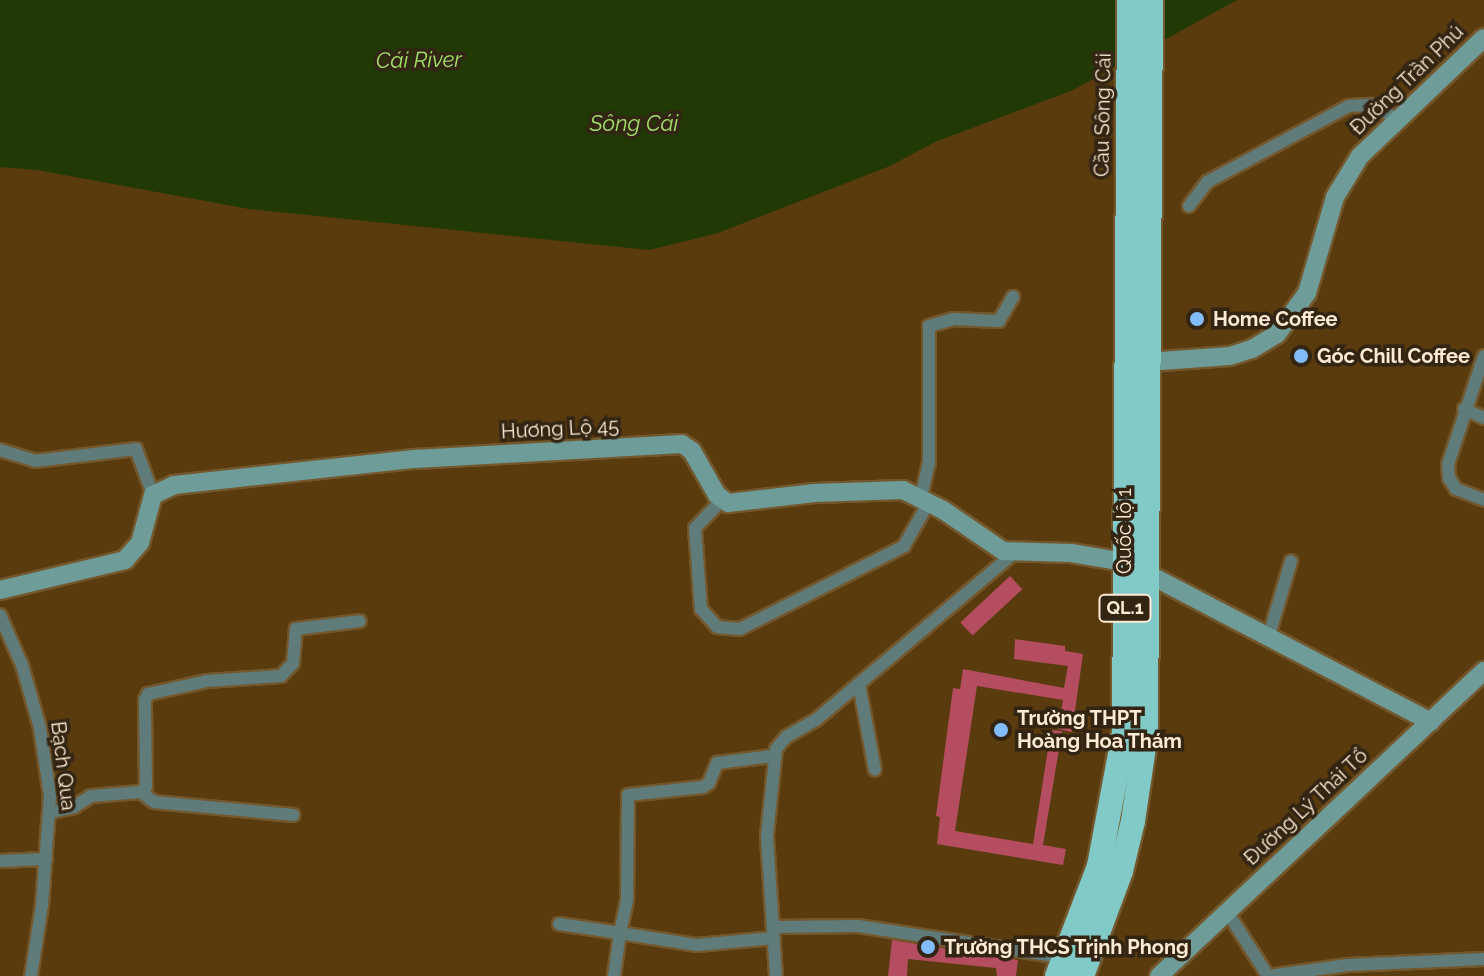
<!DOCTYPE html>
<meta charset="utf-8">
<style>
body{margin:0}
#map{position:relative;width:1484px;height:976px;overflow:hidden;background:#593b0d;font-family:Raleway,sans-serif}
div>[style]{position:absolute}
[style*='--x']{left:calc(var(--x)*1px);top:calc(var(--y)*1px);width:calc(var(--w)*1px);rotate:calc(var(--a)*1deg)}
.water>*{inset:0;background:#203905}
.building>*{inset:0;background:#b44d5f;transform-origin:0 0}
.roads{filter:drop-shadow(2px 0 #73572d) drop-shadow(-2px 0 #73572d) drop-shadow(0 2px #73572d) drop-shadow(0 -2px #73572d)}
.street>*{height:12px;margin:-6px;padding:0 6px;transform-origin:6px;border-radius:6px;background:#607c7a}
.secondary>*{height:18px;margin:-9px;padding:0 9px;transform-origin:9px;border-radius:9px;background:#6e9c99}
.highway>*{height:24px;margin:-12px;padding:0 12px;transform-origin:12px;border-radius:12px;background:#82cac7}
.dots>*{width:22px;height:22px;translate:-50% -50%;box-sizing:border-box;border:4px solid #332514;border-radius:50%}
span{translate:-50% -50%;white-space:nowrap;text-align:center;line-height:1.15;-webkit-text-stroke:7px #332514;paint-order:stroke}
.shield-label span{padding:2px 6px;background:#332514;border:2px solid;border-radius:6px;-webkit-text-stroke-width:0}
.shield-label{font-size:18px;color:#feebd5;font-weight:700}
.street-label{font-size:20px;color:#feebd5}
.poi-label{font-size:20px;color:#feebd5;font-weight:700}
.left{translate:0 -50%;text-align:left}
.water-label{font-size:22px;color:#a2e169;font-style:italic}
</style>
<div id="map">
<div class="water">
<i style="clip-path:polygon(0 0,1237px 0,1073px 90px,935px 142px,890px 166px,718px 233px,649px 250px,249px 209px,37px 170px,0 167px)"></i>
</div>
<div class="building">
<i style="left:1010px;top:576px;width:18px;height:68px;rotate:47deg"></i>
<i style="clip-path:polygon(1015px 639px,1065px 646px,1065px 651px,1083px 654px,1072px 732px,1058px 729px,1063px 700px,977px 686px,955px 831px,1033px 844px,1051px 730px,1062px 731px,1043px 845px,1066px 849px,1063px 865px,937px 844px,940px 817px,936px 816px,953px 688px,960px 689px,963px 669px,1064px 688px,1068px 666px,1014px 659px)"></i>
<i style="clip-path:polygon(892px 940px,1018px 960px,1016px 976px,997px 976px,996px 968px,908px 959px,907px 976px,888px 976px)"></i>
</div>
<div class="roads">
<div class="street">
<i style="--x:1189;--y:206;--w:30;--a:-53"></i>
<i style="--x:1207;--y:182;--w:161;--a:-28.2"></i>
<i style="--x:1349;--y:106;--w:22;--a:-3"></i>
<i style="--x:1371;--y:105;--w:30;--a:28"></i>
<i style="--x:1484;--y:356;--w:114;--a:108.4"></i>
<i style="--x:1448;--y:464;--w:14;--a:86"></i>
<i style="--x:1449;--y:478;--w:13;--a:58"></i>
<i style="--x:1456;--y:489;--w:30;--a:21"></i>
<i style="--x:1464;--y:409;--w:22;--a:24"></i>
<i style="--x:0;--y:450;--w:37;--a:17"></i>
<i style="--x:35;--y:461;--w:102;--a:-6.8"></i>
<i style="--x:136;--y:449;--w:49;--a:69.7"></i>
<i style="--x:921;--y:497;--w:35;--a:-77"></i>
<i style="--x:929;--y:463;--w:137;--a:-90"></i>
<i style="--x:929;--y:326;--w:25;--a:-16"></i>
<i style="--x:953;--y:319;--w:46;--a:2.5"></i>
<i style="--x:999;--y:321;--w:28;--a:-60"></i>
<i style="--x:722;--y:500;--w:39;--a:134"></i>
<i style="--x:695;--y:528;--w:81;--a:85.8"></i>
<i style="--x:701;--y:609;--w:24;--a:48"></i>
<i style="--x:717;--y:627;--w:23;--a:5"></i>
<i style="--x:740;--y:629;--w:184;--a:-26.8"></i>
<i style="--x:904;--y:546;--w:51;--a:-60.4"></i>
<i style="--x:0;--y:615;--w:55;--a:66.3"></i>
<i style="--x:22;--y:665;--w:66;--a:74.1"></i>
<i style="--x:40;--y:728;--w:69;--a:81.6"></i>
<i style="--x:50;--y:796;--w:109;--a:94.2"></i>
<i style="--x:42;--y:905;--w:72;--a:98.8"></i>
<i style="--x:1269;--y:635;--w:77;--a:-73.4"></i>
<i style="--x:859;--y:684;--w:87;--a:79.5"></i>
<i style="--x:141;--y:792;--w:7;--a:-45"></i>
<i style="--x:146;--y:787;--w:87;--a:-90.7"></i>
<i style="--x:145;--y:700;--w:7;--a:-63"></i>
<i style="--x:148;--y:694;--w:60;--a:-12.4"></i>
<i style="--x:207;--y:681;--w:74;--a:-3.9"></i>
<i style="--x:281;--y:676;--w:18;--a:-47"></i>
<i style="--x:293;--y:663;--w:34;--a:-85"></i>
<i style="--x:296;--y:629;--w:64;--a:-7.1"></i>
<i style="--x:51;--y:812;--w:24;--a:-12"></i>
<i style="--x:74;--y:807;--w:20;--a:-33"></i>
<i style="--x:91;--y:796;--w:50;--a:-4.6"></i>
<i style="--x:141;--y:792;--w:16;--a:38"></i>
<i style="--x:154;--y:802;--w:140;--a:5.3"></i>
<i style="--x:0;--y:861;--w:46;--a:-2.5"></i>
<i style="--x:1226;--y:910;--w:78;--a:57.5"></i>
<i style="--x:559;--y:924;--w:62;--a:8.4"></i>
<i style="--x:620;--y:933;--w:35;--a:-78"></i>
<i style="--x:627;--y:899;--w:104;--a:-89.4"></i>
<i style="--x:628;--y:795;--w:75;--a:-6.1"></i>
<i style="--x:703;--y:787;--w:7;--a:-34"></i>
<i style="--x:709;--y:783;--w:22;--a:-68"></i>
<i style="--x:717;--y:763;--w:56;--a:-7.1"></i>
<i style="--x:773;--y:927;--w:85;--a:-0.7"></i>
<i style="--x:858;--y:926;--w:210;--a:8.7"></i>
<i style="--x:614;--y:976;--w:43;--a:-82.1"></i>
<i style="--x:620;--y:933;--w:78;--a:8.9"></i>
<i style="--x:697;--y:945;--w:77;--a:-5.2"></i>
<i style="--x:776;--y:976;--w:141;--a:-93.7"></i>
<i style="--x:767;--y:835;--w:86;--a:-84"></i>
<i style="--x:776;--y:749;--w:16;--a:-50"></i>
<i style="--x:786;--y:737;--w:36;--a:-30"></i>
<i style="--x:817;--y:719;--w:256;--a:-40.1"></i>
<i style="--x:1268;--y:976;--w:81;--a:-7.8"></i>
<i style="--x:1348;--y:965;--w:136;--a:-2.5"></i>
</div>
<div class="secondary">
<i style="--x:1147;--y:362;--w:83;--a:-4.1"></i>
<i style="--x:1230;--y:356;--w:23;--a:-18"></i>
<i style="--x:1252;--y:349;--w:29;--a:-31"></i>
<i style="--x:1277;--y:334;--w:51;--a:-53.8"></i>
<i style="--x:1307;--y:293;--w:100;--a:-73.7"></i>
<i style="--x:1335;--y:197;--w:48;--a:-58.6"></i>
<i style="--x:1360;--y:156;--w:171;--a:-43.6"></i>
<i style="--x:0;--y:590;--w:129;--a:-13.5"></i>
<i style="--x:125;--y:560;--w:23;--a:-49"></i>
<i style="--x:140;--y:543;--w:50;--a:-74.8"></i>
<i style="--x:153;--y:495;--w:23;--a:-25"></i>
<i style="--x:174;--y:485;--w:242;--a:-6.2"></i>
<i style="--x:415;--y:459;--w:267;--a:-3.2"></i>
<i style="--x:682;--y:444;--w:12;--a:35"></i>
<i style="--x:692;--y:451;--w:51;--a:60.4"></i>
<i style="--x:717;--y:495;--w:14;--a:36"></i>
<i style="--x:728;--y:503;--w:87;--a:-6.6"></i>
<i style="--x:814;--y:493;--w:89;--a:-1.9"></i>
<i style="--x:903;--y:490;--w:45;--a:26.6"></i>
<i style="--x:943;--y:510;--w:73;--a:34.3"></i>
<i style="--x:1003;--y:551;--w:68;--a:1.7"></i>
<i style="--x:1071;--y:553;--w:55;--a:9.5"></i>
<i style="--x:1125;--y:562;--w:345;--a:27.6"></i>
<i style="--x:1159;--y:976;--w:446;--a:-43.2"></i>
</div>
<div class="highway">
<i style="--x:1057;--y:976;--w:118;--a:-69.1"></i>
<i style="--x:1099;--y:866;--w:135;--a:-79.4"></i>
<i style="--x:1124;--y:733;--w:733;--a:-89.61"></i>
<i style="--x:1082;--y:976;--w:112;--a:-69.6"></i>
<i style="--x:1121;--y:871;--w:51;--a:-76.5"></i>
<i style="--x:1133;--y:821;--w:88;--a:-81.5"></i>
<i style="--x:1146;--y:734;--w:734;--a:-89.61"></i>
</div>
</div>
<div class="dots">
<i style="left:1197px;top:319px;background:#83bcfb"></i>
<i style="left:1301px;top:356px;background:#83bcfb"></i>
<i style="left:1001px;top:730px;background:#83bcfb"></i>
<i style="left:928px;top:947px;background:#83bcfb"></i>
</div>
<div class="shield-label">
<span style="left:1125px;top:608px">QL.1</span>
</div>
<div class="street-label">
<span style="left:1407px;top:80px;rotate:-44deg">Đường Trần Phú</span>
<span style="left:1103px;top:115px;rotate:-89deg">Cầu Sông Cái</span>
<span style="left:560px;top:429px;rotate:-3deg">Hương Lộ 45</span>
<span style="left:1124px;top:531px;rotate:-90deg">Quốc lộ 1</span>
<span style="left:63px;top:766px;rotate:83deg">Bạch Qua</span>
<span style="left:1306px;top:807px;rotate:-43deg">Đường Lý Thái Tổ</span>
</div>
<div class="poi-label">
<span class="left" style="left:1213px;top:319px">Home Coffee</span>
<span class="left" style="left:1317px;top:356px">Góc Chill Coffee</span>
<span class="left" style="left:1017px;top:730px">Trường THPT<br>Hoàng Hoa Thám</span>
<span class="left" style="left:944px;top:947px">Trường THCS Trịnh Phong</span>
</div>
<div class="water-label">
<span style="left:419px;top:60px;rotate:-1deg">Cái River</span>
<span style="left:634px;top:124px">Sông Cái</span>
</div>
</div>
